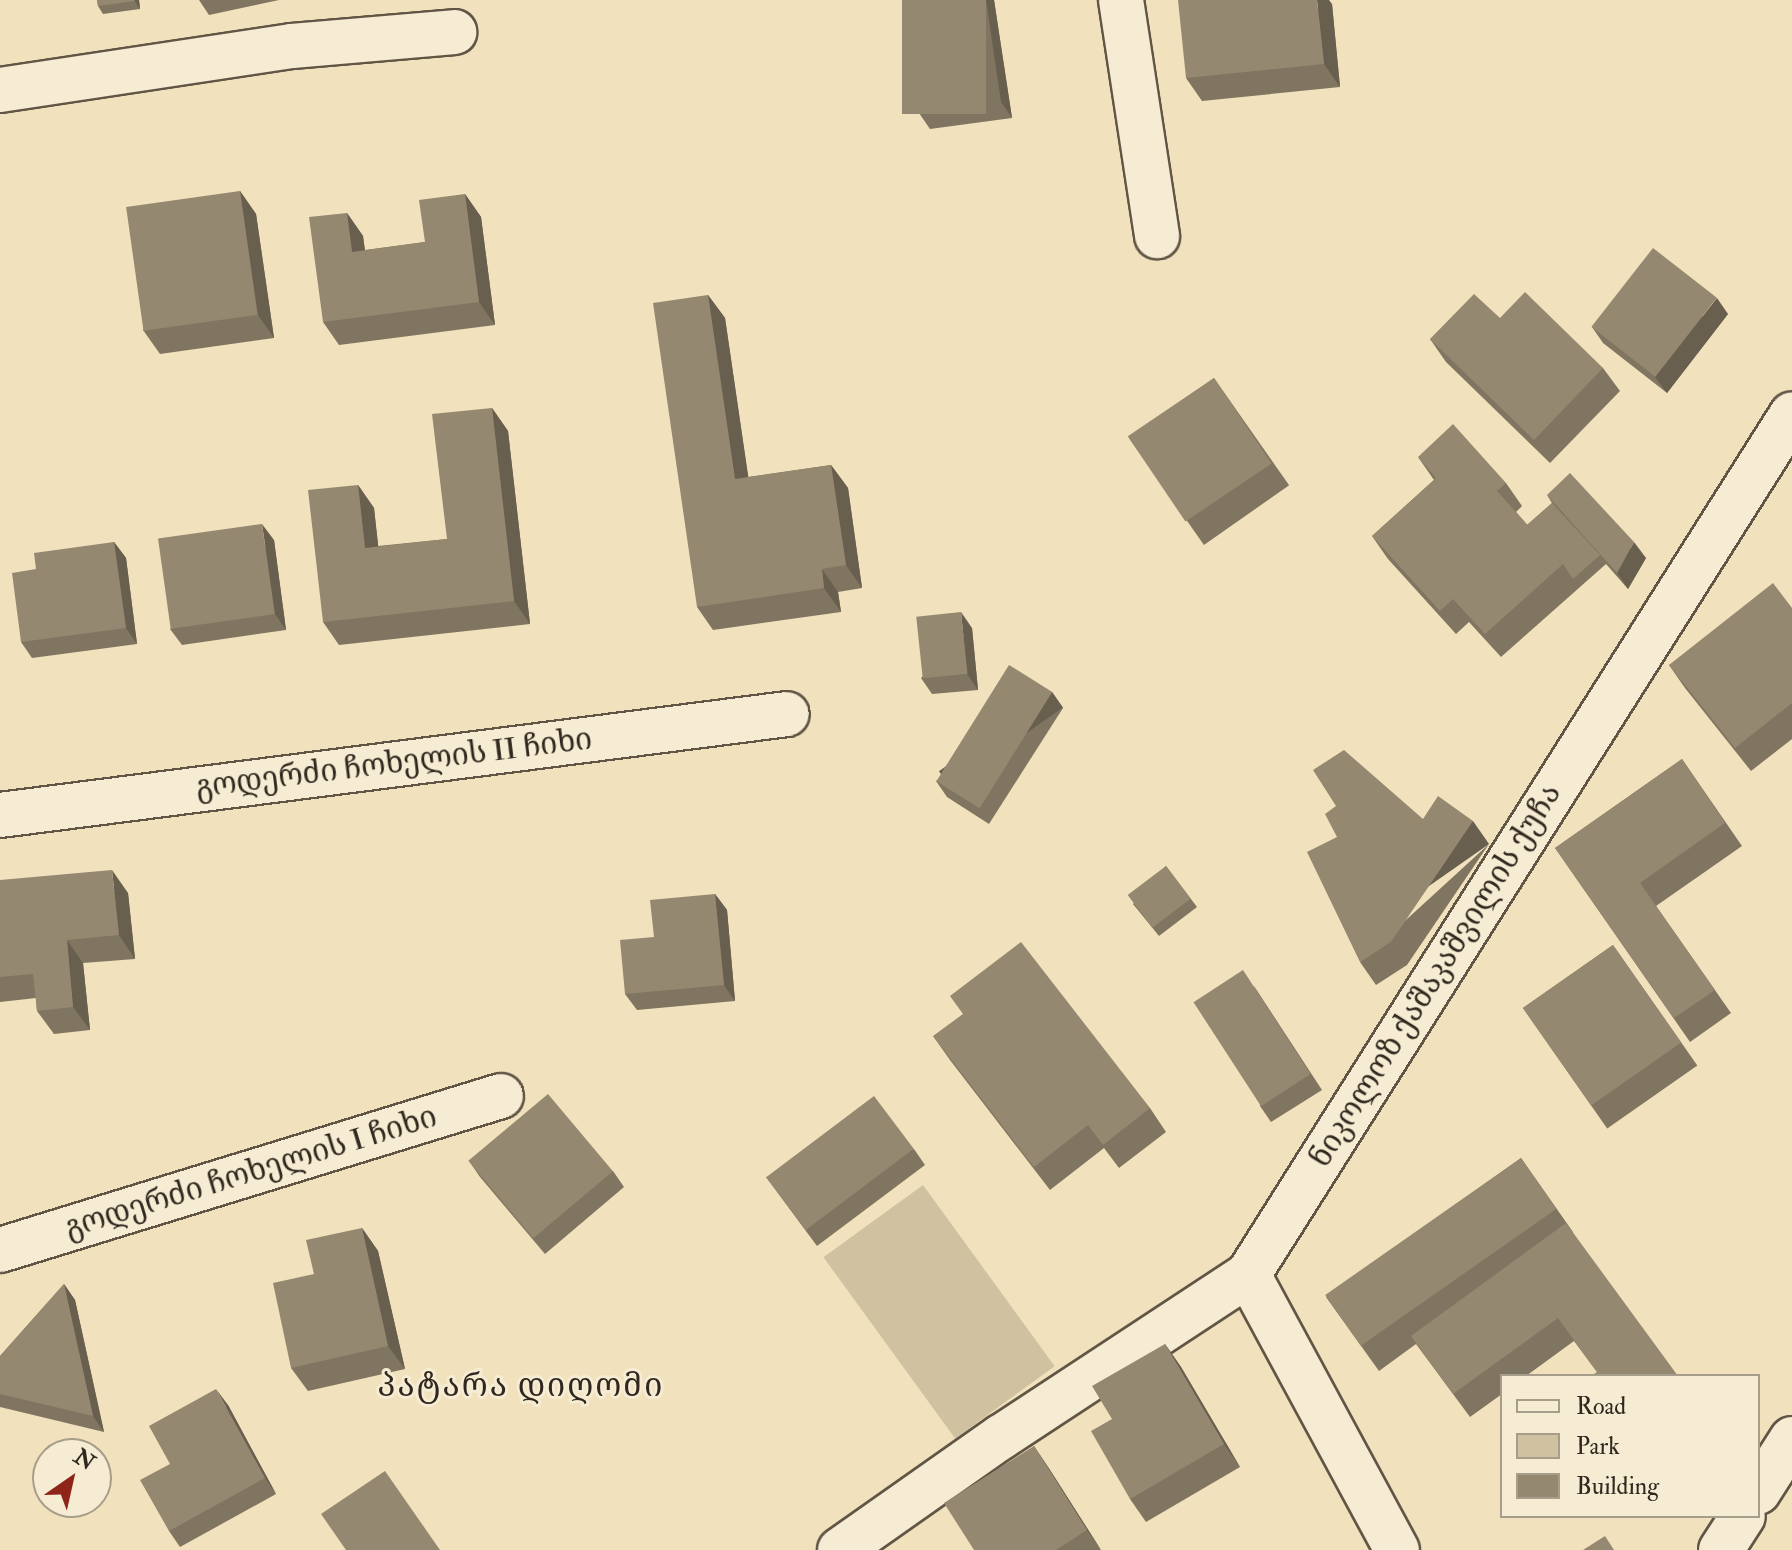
<!DOCTYPE html>
<meta charset="utf-8">
<style>
body{margin:0}
#map{position:relative;width:1792px;height:1550px;overflow:hidden;background:#f1e1bc;font-family:"IM FELL Double Pica","Noto Serif Georgian",serif}
div>[style]{position:absolute}
[style*='--x']{left:calc(var(--x)*1px);top:calc(var(--y)*1px);width:calc(var(--w)*1px);rotate:calc(var(--a)*1deg)}
.green>*{inset:0;background:#d0c1a1;transform-origin:0 0}
.roads{filter:drop-shadow(2px 0 #615646) drop-shadow(-2px 0 #615646) drop-shadow(0 2px #615646) drop-shadow(0 -2px #615646)}
.minor>*{height:44px;margin:-22px;padding:0 22px;transform-origin:22px;border-radius:22px;background:#f6ecd3}
.wall>*{inset:0;background:#807560;transform-origin:0 0}
.shaded-wall>*{inset:0;background:#685f4e;transform-origin:0 0}
.building>*{inset:0;background:#958870;transform-origin:0 0}
span{translate:-50% -50%;white-space:nowrap;text-align:center;line-height:1.15;-webkit-text-stroke:6px #f6ecd3;paint-order:stroke}
.street-label{font-size:30px;color:#31271e}
.neighbourhood-label{font-size:32px;color:#31271e;letter-spacing:2px}
.legend{position:absolute;left:1500px;top:1374px;width:260px;height:144px;box-sizing:border-box;background:#f6ecd3;border:2px solid #a79d8b;margin:0;padding:10px 14px;list-style:none;font-size:24px;color:#31271e}
.legend li{display:flex;align-items:center;gap:16px;height:40px}
.legend b{width:40px;border:2px solid #a79d8b}
.north{position:absolute;left:32px;top:1438px;width:80px;height:80px;box-sizing:border-box;background:#f6ecd3;border:2px solid #a79d8b;border-radius:50%;rotate:34deg;font-size:22px;font-weight:700;line-height:32px;text-align:center;color:#31271e}
.north::after{content:'';display:block;margin:auto;width:28px;height:36px;background:#8f2418;clip-path:polygon(50% 0,100% 100%,50% 72%,0 100%)}
</style>
<div id="map">
<div class="green">
<i style="left:923px;top:1185px;width:224px;height:123px;rotate:54deg"></i>
</div>
<div class="roads">
<div class="minor">
<i style="--x:1121;--y:0;--w:239;--a:81.3"></i>
<i style="--x:0;--y:90;--w:295;--a:-8.6"></i>
<i style="--x:292;--y:46;--w:163;--a:-4.9"></i>
<i style="--x:0;--y:815;--w:793;--a:-7.31"></i>
<i style="--x:0;--y:1250;--w:524;--a:-17.09"></i>
<i style="--x:1758;--y:1492;--w:63;--a:-57.3"></i>
<i style="--x:840;--y:1550;--w:197;--a:-35.1"></i>
<i style="--x:1001;--y:1437;--w:295;--a:-33.3"></i>
<i style="--x:1397;--y:1550;--w:313;--a:-118.4"></i>
<i style="--x:1248;--y:1275;--w:1018;--a:-57.71"></i>
<i style="--x:1721;--y:1550;--w:40;--a:-57.1"></i>
</div>
</div>
<div class="wall">
<i style="clip-path:polygon(97px 0,139px 0,140px 9px,103px 14px,98px 6px)"></i>
<i style="clip-path:polygon(199px 0,279px 0,209px 15px)"></i>
<i style="clip-path:polygon(902px 0,994px 0,1012px 118px,930px 129px,919px 113px)"></i>
<i style="clip-path:polygon(1332px 4px,1340px 87px,1202px 101px,1186px 78px)"></i>
<i style="clip-path:polygon(240px 191px,256px 214px,274px 338px,160px 354px,143px 330px)"></i>
<i style="clip-path:polygon(465px 194px,481px 217px,495px 325px,339px 345px,323px 322px,347px 213px,363px 236px,365px 250px,425px 242px)"></i>
<i style="clip-path:polygon(708px 295px,725px 318px,748px 477px,831px 465px,848px 488px,862px 588px,838px 592px,841px 612px,713px 630px,697px 607px)"></i>
<i style="clip-path:polygon(1728px 314px,1667px 393px,1603px 343px,1592px 327px)"></i>
<i style="clip-path:polygon(1500px 318px,1603px 368px,1620px 391px,1550px 463px,1446px 362px,1430px 339px)"></i>
<i style="left:1214px;top:378px;width:131px;height:104px;rotate:55deg"></i>
<i style="clip-path:polygon(492px 408px,508px 431px,530px 624px,339px 645px,323px 622px,358px 485px,374px 508px,378px 546px,447px 539px)"></i>
<i style="clip-path:polygon(1418px 457px,1506px 483px,1522px 506px,1516px 512px,1527px 525px,1552px 503px,1547px 495px,1646px 558px,1628px 589px,1606px 564px,1501px 657px,1469px 622px,1456px 634px,1388px 559px,1372px 536px,1434px 480px)"></i>
<i style="clip-path:polygon(274px 540px,286px 630px,182px 645px,170px 629px)"></i>
<i style="clip-path:polygon(114px 542px,126px 558px,137px 644px,32px 658px,21px 642px,36px 569px)"></i>
<i style="clip-path:polygon(1792px 608px,1792px 739px,1751px 771px,1685px 688px,1669px 665px)"></i>
<i style="clip-path:polygon(972px 628px,978px 690px,932px 694px,921px 678px)"></i>
<i style="clip-path:polygon(1052px 692px,1063px 708px,989px 824px,947px 797px,936px 781px)"></i>
<i style="clip-path:polygon(1682px 759px,1742px 846px,1656px 906px,1731px 1013px,1690px 1042px,1555px 848px)"></i>
<i style="clip-path:polygon(1489px 844px,1407px 965px,1376px 985px,1360px 962px)"></i>
<i style="clip-path:polygon(1166px 866px,1197px 907px,1159px 936px,1133px 904px)"></i>
<i style="clip-path:polygon(0 880px,128px 893px,135px 959px,83px 963px,90px 1030px,54px 1034px,37px 1011px,36px 998px,0 1002px)"></i>
<i style="clip-path:polygon(715px 894px,727px 910px,735px 1001px,637px 1010px,625px 994px,654px 937px)"></i>
<i style="left:1613px;top:945px;width:147px;height:110px;rotate:55deg"></i>
<i style="clip-path:polygon(1254px 986px,1322px 1090px,1271px 1122px,1260px 1106px)"></i>
<i style="clip-path:polygon(933px 1036px,1150px 1108px,1166px 1132px,1119px 1168px,1104px 1148px,1050px 1190px,950px 1060px)"></i>
<i style="clip-path:polygon(914px 1149px,925px 1165px,817px 1246px,766px 1177px)"></i>
<i style="clip-path:polygon(1521px 1158px,1573px 1232px,1597px 1372px,1574px 1341px,1526px 1376px,1502px 1376px,1502px 1394px,1470px 1417px,1416px 1344px,1379px 1371px,1326px 1297px)"></i>
<i style="clip-path:polygon(469px 1161px,613px 1171px,624px 1187px,545px 1254px,480px 1177px)"></i>
<i style="clip-path:polygon(362px 1228px,378px 1251px,405px 1369px,308px 1391px,291px 1368px,314px 1274px)"></i>
<i style="clip-path:polygon(64px 1284px,75px 1300px,104px 1432px,0 1407px,0 1356px)"></i>
<i style="clip-path:polygon(1165px 1344px,1181px 1367px,1240px 1467px,1146px 1522px,1130px 1499px,1112px 1419px)"></i>
<i style="clip-path:polygon(228px 1405px,276px 1494px,180px 1547px,169px 1531px,170px 1464px)"></i>
<i style="clip-path:polygon(1034px 1446px,1050px 1470px,1101px 1550px,974px 1550px)"></i>
</div>
<div class="shaded-wall">
<i style="clip-path:polygon(134px 0,139px 0,140px 9px)"></i>
<i style="clip-path:polygon(986px 0,994px 0,1012px 118px,1001px 102px)"></i>
<i style="clip-path:polygon(1317px 0,1329px 0,1332px 4px,1340px 87px,1324px 64px)"></i>
<i style="clip-path:polygon(240px 191px,256px 214px,274px 338px,258px 315px)"></i>
<i style="clip-path:polygon(465px 194px,481px 217px,495px 325px,479px 302px)"></i>
<i style="clip-path:polygon(347px 213px,363px 236px,368px 275px,352px 252px)"></i>
<i style="clip-path:polygon(708px 295px,725px 318px,752px 502px,735px 479px)"></i>
<i style="clip-path:polygon(1717px 298px,1728px 314px,1667px 393px,1655px 377px)"></i>
<i style="clip-path:polygon(492px 408px,508px 431px,530px 624px,514px 601px)"></i>
<i style="clip-path:polygon(831px 465px,848px 488px,862px 588px,846px 565px)"></i>
<i style="clip-path:polygon(358px 485px,374px 508px,381px 571px,365px 548px)"></i>
<i style="clip-path:polygon(262px 524px,274px 540px,286px 630px,275px 614px)"></i>
<i style="clip-path:polygon(114px 542px,126px 558px,137px 644px,126px 628px)"></i>
<i style="clip-path:polygon(1634px 542px,1646px 558px,1628px 589px,1617px 573px)"></i>
<i style="clip-path:polygon(822px 569px,838px 592px,841px 612px,824px 588px)"></i>
<i style="clip-path:polygon(961px 612px,972px 628px,978px 690px,967px 674px)"></i>
<i style="left:1052px;top:692px;width:19px;height:138px;rotate:55deg"></i>
<i style="left:1473px;top:821px;width:28px;height:146px;rotate:55deg"></i>
<i style="clip-path:polygon(112px 870px,128px 893px,135px 959px,119px 935px)"></i>
<i style="clip-path:polygon(715px 894px,727px 910px,735px 1001px,724px 985px)"></i>
<i style="clip-path:polygon(67px 940px,83px 963px,90px 1030px,73px 1007px)"></i>
<i style="clip-path:polygon(362px 1228px,378px 1251px,405px 1369px,388px 1346px)"></i>
<i style="clip-path:polygon(64px 1284px,75px 1300px,104px 1432px,93px 1416px)"></i>
<i style="clip-path:polygon(1165px 1344px,1181px 1367px,1240px 1467px,1224px 1444px)"></i>
<i style="clip-path:polygon(216px 1389px,228px 1405px,276px 1494px,265px 1478px)"></i>
<i style="clip-path:polygon(1034px 1446px,1050px 1470px,1101px 1550px,1087px 1530px)"></i>
</div>
<div class="building">
<i style="clip-path:polygon(97px 0,134px 0,135px 1px,98px 6px)"></i>
<i style="left:902px;top:0;width:84px;height:114px"></i>
<i style="clip-path:polygon(1178px 0,1317px 0,1324px 64px,1186px 78px)"></i>
<i style="left:240px;top:191px;width:125px;height:115px;rotate:82deg"></i>
<i style="clip-path:polygon(465px 194px,479px 302px,323px 322px,309px 217px,347px 213px,352px 252px,425px 242px,419px 200px)"></i>
<i style="left:1653px;top:248px;width:81px;height:100px;rotate:38deg"></i>
<i style="clip-path:polygon(1525px 292px,1603px 368px,1534px 440px,1430px 339px,1474px 294px,1500px 318px)"></i>
<i style="clip-path:polygon(708px 295px,735px 479px,831px 465px,846px 565px,822px 569px,824px 588px,697px 607px,653px 303px)"></i>
<i style="left:1214px;top:378px;width:103px;height:104px;rotate:56deg"></i>
<i style="clip-path:polygon(492px 408px,514px 601px,323px 622px,308px 490px,358px 485px,365px 548px,447px 539px,432px 414px)"></i>
<i style="clip-path:polygon(1453px 424px,1506px 483px,1497px 491px,1563px 564px,1485px 634px,1453px 599px,1440px 611px,1372px 536px,1436px 478px,1418px 457px)"></i>
<i style="clip-path:polygon(1570px 473px,1634px 542px,1617px 573px,1547px 495px)"></i>
<i style="clip-path:polygon(1552px 503px,1600px 555px,1573px 579px,1563px 564px,1527px 525px)"></i>
<i style="left:262px;top:524px;width:91px;height:105px;rotate:82deg"></i>
<i style="clip-path:polygon(114px 542px,126px 628px,21px 642px,12px 573px,36px 569px,34px 553px)"></i>
<i style="clip-path:polygon(1773px 583px,1792px 608px,1792px 703px,1735px 748px,1669px 665px)"></i>
<i style="left:961px;top:612px;width:62px;height:45px;rotate:84deg"></i>
<i style="left:1009px;top:665px;width:51px;height:137px;rotate:32deg"></i>
<i style="clip-path:polygon(1344px 750px,1423px 819px,1438px 796px,1473px 821px,1391px 942px,1360px 962px,1307px 852px,1337px 837px,1325px 814px,1336px 806px,1313px 770px)"></i>
<i style="clip-path:polygon(1682px 759px,1725px 823px,1640px 883px,1715px 990px,1674px 1018px,1555px 848px)"></i>
<i style="left:1166px;top:866px;width:41px;height:48px;rotate:53deg"></i>
<i style="clip-path:polygon(112px 870px,119px 935px,67px 940px,73px 1007px,37px 1011px,33px 974px,0 977px,0 880px)"></i>
<i style="clip-path:polygon(715px 894px,724px 985px,625px 994px,620px 940px,654px 937px,650px 900px)"></i>
<i style="clip-path:polygon(1021px 942px,1150px 1108px,1103px 1145px,1088px 1125px,1034px 1167px,933px 1036px,963px 1014px,950px 996px)"></i>
<i style="left:1613px;top:945px;width:119px;height:110px;rotate:55deg"></i>
<i style="left:1243px;top:970px;width:124px;height:59px;rotate:57deg"></i>
<i style="left:548px;top:1094px;width:101px;height:104px;rotate:50deg"></i>
<i style="left:874px;top:1096px;width:66px;height:135px;rotate:53deg"></i>
<i style="left:1521px;top:1158px;width:62px;height:239px;rotate:55deg"></i>
<i style="clip-path:polygon(1566px 1223px,1678px 1376px,1591px 1376px,1597px 1372px,1558px 1318px,1453px 1394px,1411px 1336px)"></i>
<i style="clip-path:polygon(362px 1228px,388px 1346px,291px 1368px,273px 1283px,314px 1274px,306px 1240px)"></i>
<i style="clip-path:polygon(64px 1284px,93px 1416px,0 1394px,0 1356px)"></i>
<i style="clip-path:polygon(1165px 1344px,1224px 1444px,1130px 1499px,1091px 1431px,1112px 1419px,1092px 1386px)"></i>
<i style="clip-path:polygon(216px 1389px,265px 1478px,169px 1531px,140px 1480px,170px 1464px,149px 1426px)"></i>
<i style="clip-path:polygon(1034px 1446px,1087px 1530px,1056px 1550px,974px 1550px,944px 1503px)"></i>
<i style="clip-path:polygon(385px 1471px,440px 1550px,346px 1550px,321px 1514px)"></i>
<i style="clip-path:polygon(1605px 1536px,1614px 1550px,1583px 1550px)"></i>
</div>
<div class="street-label">
<span style="left:394px;top:764px;rotate:-7deg">გოდერძი ჩოხელის II ჩიხი</span>
<span style="left:1436px;top:976px;rotate:-58deg">ნიკოლოზ ქაშაკაშვილის ქუჩა</span>
<span style="left:251px;top:1173px;rotate:-17deg">გოდერძი ჩოხელის I ჩიხი</span>
</div>
<div class="neighbourhood-label">
<span style="left:521px;top:1386px">პატარა დიღომი</span>
</div>
<ul class="legend">
<li><b style="height:10px;background:#f6ecd3"></b>Road</li>
<li><b style="height:22px;background:#d0c1a1"></b>Park</li>
<li><b style="height:22px;background:#958870"></b>Building</li>
</ul>
<div class="north">N</div>
</div>
